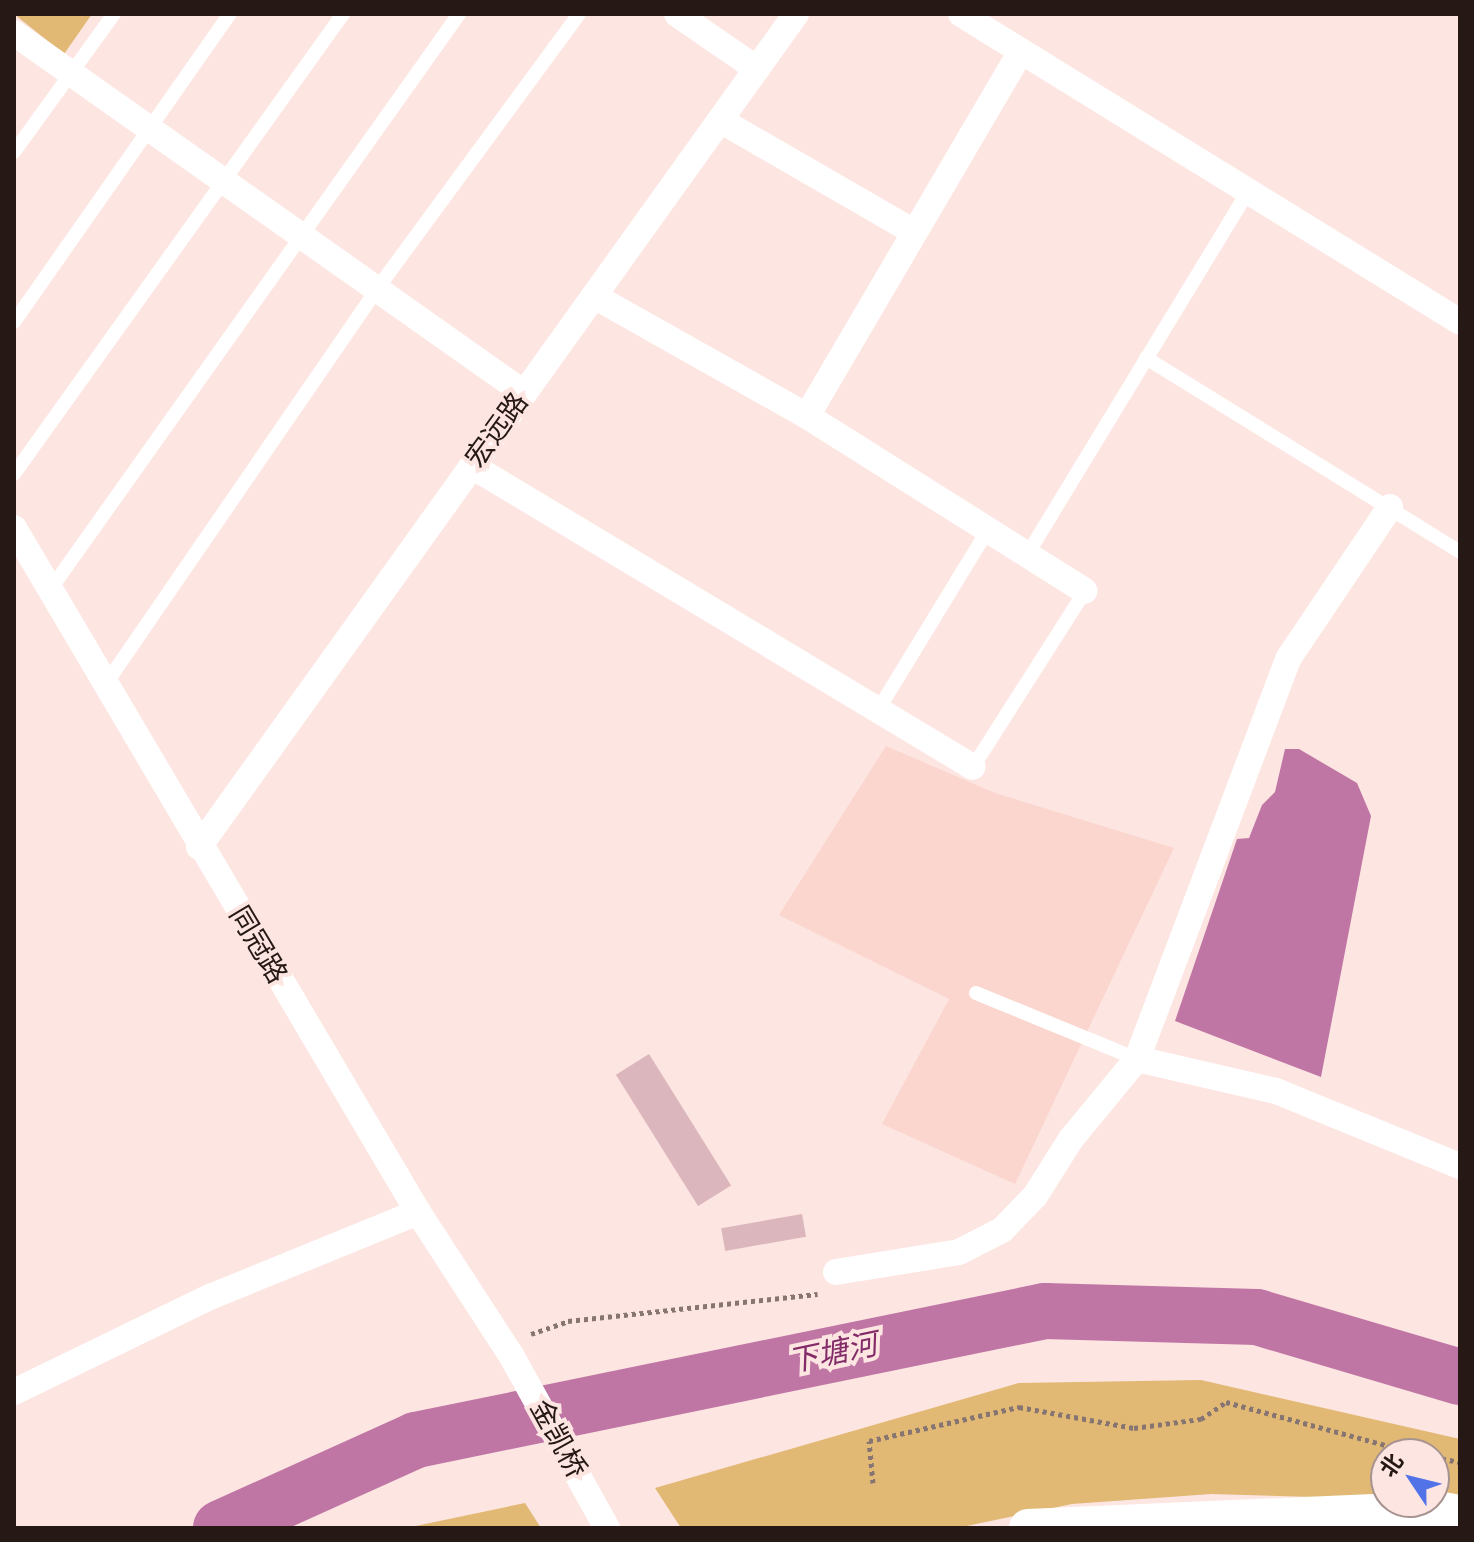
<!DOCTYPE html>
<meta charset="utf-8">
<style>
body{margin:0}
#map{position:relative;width:1474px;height:1542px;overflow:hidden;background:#fde5e1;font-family:"Source Sans 3","Noto Sans SC",sans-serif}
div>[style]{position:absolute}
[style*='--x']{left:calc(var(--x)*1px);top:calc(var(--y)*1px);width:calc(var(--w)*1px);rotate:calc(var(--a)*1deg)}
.built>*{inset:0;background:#fbd6ce}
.green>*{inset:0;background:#e1b874}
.water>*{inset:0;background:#c076a5}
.river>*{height:56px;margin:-28px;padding:0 28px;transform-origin:28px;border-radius:28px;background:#c076a5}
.building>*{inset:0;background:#dcb6bd;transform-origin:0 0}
.path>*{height:5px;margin-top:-2.5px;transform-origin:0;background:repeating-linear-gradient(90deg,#877571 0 4px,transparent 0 8px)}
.lane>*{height:14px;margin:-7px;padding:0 7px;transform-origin:7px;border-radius:7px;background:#fff}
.street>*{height:26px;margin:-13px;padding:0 13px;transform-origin:13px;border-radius:13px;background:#fff}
.secondary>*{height:38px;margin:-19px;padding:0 19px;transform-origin:19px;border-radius:19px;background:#fff}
span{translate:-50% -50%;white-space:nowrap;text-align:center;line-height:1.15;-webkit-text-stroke:8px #fde5e1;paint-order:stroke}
.street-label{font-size:28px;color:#251815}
.water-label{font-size:30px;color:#832b68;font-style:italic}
.frame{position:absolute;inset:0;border:16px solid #251815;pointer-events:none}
.north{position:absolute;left:1370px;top:1438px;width:80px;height:80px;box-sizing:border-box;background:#fde5e1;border:2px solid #a7938f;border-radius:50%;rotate:305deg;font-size:22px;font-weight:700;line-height:32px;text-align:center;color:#251815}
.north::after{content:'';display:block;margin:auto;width:28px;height:36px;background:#5273e8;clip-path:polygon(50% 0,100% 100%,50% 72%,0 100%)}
</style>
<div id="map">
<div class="built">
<i style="clip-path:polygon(886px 746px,995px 793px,1174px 848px,1015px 1184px,882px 1124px,949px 999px,779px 915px)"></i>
</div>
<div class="green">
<i style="clip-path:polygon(14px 14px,92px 14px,64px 54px)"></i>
<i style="clip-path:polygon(1201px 1380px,1460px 1439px,1460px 1506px,1434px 1501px,1434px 1454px,1386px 1454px,1386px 1499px,1211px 1494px,1072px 1504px,957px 1528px,681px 1528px,655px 1488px,1019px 1383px)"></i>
<i style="clip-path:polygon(525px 1503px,541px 1528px,406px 1528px)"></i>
</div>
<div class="water">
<i style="clip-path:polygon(1285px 749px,1299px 749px,1357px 783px,1371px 816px,1321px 1077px,1175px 1021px,1237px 839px,1249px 838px,1262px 805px,1275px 792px)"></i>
</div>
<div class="river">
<i style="--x:221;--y:1528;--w:214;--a:-24.3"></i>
<i style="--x:416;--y:1440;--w:642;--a:-11.59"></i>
<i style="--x:1045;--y:1311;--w:212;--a:1.6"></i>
<i style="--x:1257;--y:1317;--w:212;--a:16.5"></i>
</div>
<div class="building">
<i style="left:649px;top:1054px;width:155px;height:39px;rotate:58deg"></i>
<i style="left:802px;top:1214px;width:23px;height:82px;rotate:80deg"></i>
</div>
<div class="path">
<i style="--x:531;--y:1334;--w:39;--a:-19"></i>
<i style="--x:568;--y:1321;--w:251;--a:-6.2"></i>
<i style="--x:1434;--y:1457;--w:26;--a:11"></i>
<i style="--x:873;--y:1483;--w:42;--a:-95.4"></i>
<i style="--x:869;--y:1441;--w:154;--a:-12.8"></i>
<i style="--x:1019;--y:1407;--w:117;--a:10.3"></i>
<i style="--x:1134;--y:1428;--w:68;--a:-7.7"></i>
<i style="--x:1201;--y:1419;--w:30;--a:-34"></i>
<i style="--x:1226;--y:1402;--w:200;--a:15.1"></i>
</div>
<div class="lane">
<i style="--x:14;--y:152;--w:170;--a:-54.1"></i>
<i style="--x:14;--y:322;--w:376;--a:-55"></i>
<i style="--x:1146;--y:358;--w:369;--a:31.7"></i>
<i style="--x:14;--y:474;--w:566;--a:-54.43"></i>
<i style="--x:1027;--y:555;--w:426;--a:-58.7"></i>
<i style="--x:50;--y:590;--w:706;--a:-54.62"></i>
<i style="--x:105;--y:685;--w:480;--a:-55.5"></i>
<i style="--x:377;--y:289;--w:341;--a:-53.7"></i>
<i style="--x:878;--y:710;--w:211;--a:-58.6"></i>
<i style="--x:973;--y:767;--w:209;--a:-57.5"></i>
<i style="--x:976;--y:993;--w:174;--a:22.3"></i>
</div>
<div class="street">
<i style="--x:677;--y:14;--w:97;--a:34.5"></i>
<i style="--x:961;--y:14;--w:586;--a:31.68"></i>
<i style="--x:14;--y:33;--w:624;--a:35.22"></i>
<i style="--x:720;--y:120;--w:224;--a:30"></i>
<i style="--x:594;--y:296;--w:244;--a:29.4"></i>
<i style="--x:807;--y:416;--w:328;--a:32.2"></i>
<i style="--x:807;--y:416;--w:423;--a:-59.6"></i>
<i style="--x:472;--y:466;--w:584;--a:31"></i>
<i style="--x:14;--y:528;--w:794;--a:59.43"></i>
<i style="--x:418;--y:1212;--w:171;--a:57"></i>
<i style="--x:511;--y:1355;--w:198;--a:61"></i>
<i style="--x:199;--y:847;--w:1025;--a:-54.37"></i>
<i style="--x:1137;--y:1059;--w:428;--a:-69.3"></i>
<i style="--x:1288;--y:659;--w:183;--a:-56.1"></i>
<i style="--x:836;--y:1272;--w:125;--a:-9.2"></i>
<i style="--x:959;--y:1252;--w:48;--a:-27.1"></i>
<i style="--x:1002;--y:1230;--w:47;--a:-45.9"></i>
<i style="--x:1035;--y:1196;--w:67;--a:-57.7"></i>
<i style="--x:1071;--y:1139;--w:104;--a:-50.5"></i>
<i style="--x:1137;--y:1059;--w:143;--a:13"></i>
<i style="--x:1276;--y:1091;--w:199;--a:22.2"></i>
<i style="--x:14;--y:1392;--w:218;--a:-25.9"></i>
<i style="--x:210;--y:1297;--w:225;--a:-22.2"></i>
</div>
<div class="secondary">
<i style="--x:1028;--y:1528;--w:409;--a:-2.5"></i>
<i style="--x:1437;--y:1510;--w:23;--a:10"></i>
</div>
<div class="street-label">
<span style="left:497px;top:430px;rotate:-54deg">宏远路</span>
<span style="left:258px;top:945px;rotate:59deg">同冠路</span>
<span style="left:558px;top:1439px;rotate:61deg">金凯桥</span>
</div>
<div class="water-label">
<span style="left:833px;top:1354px;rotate:-12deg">下塘河</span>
</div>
<div class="frame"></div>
<div class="north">北</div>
</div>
